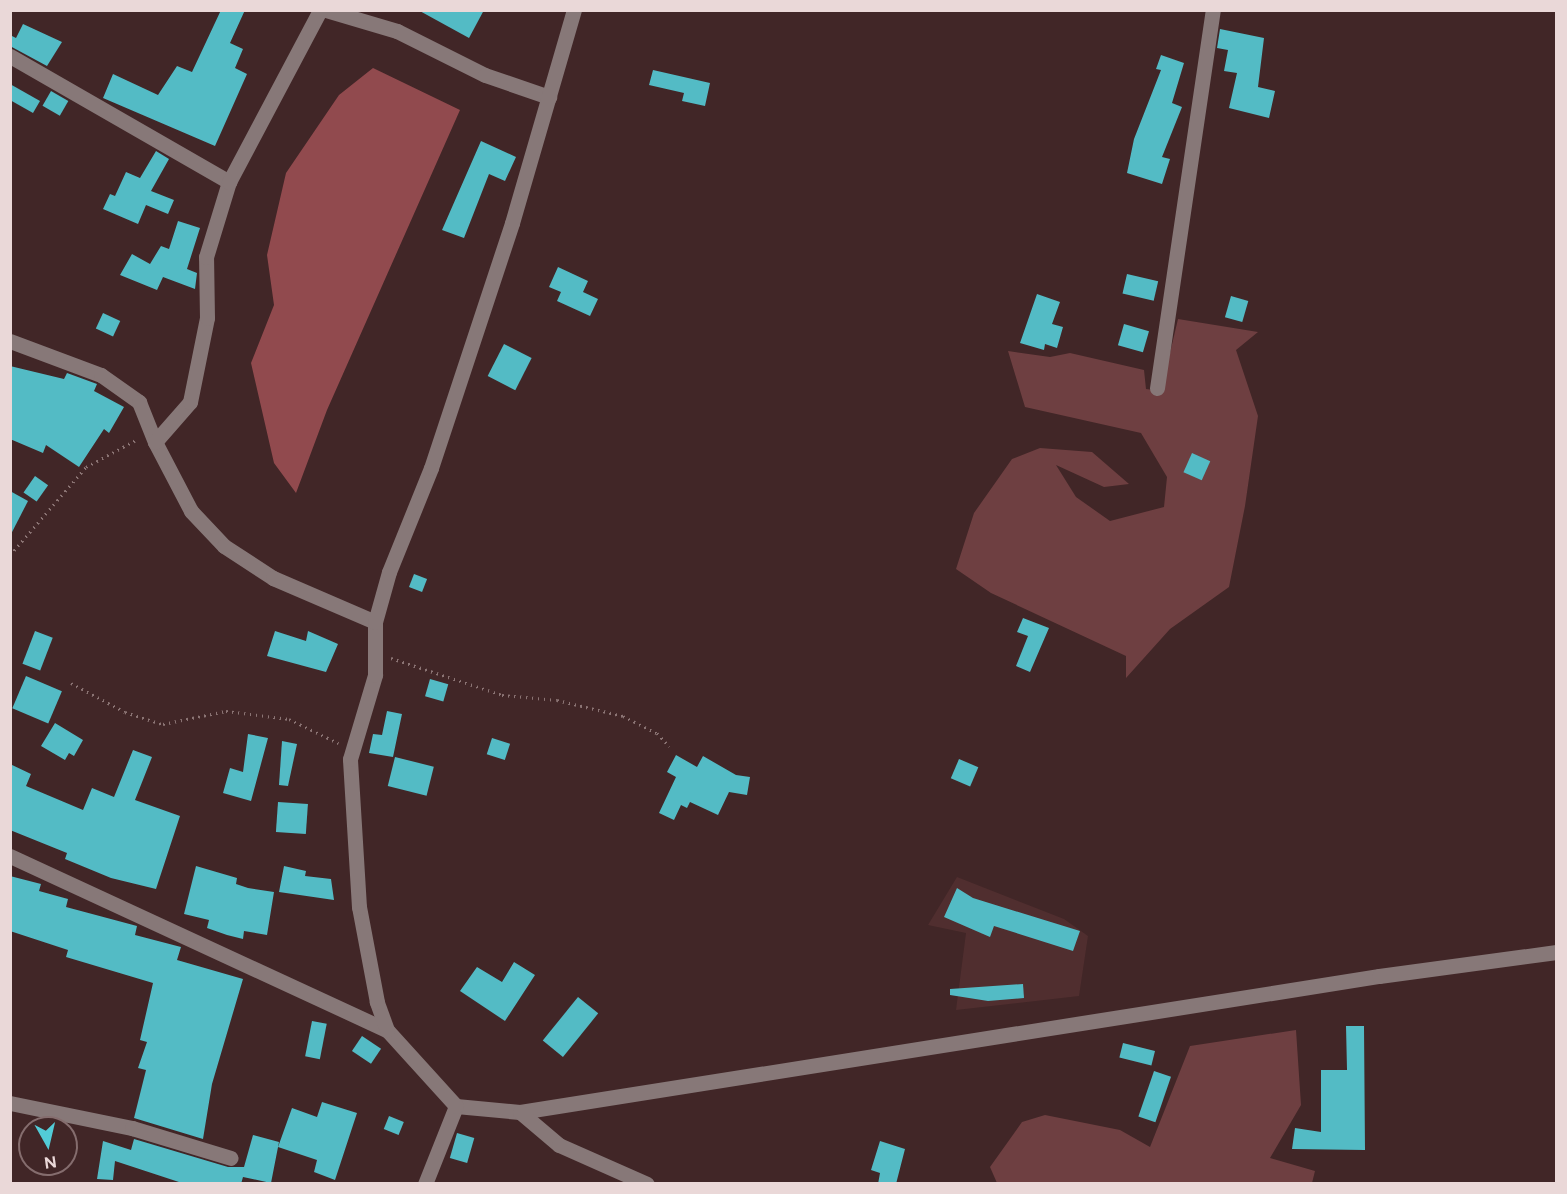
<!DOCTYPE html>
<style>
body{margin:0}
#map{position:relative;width:1567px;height:1194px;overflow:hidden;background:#412627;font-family:Figtree,sans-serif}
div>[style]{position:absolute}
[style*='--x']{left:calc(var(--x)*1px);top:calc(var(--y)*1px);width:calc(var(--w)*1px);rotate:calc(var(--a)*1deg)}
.built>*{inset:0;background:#502e2f}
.green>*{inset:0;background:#6e3f41}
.water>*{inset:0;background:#914a4e}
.building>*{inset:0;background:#53bbc5;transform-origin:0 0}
.path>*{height:3px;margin-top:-1.5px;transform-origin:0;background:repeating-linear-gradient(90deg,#8b7474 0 1.5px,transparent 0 6px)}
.minor>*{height:15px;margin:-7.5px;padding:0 7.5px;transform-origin:7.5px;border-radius:7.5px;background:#877878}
span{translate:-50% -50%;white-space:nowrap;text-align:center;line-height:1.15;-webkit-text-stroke:6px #412627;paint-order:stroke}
.frame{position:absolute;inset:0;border:12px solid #ead8d8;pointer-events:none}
.north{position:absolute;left:18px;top:1116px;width:60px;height:60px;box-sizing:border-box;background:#412627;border:2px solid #856d6e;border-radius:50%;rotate:172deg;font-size:16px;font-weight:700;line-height:24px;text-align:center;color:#ead8d8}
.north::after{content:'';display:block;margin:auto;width:21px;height:27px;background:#52cbd7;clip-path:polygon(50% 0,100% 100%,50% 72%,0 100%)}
</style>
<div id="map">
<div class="built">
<i style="clip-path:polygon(957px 877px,1064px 919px,1088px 936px,1079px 996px,956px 1010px,966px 933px,928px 925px)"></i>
</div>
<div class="green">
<i style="clip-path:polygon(1178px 319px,1258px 332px,1236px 350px,1258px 416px,1245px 506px,1229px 587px,1170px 629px,1126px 678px,1126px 656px,991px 593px,956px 569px,974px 513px,1012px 459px,1040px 448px,1092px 452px,1129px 484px,1104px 487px,1056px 465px,1076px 497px,1110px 521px,1164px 507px,1167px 477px,1141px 433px,1025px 407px,1008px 351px,1050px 357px,1070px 353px,1144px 370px,1146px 389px,1161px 391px)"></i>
<i style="clip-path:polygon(1296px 1030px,1301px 1105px,1270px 1158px,1315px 1171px,1312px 1183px,997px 1183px,990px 1167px,1022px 1122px,1045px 1115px,1120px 1130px,1150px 1147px,1190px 1046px)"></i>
</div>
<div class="water">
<i style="clip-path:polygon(373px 68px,460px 110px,327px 410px,296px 493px,274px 463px,251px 363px,274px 305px,267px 255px,286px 173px,339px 95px)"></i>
</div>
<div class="building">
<i style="clip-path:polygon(221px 10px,245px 10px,230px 43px,243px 49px,235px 68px,247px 74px,215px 146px,103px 98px,113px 74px,158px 95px,177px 66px,192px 72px)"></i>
<i style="clip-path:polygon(418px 10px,484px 10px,469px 38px)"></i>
<i style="clip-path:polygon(23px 24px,62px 42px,47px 66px,10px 46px,10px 35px,16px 38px)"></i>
<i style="clip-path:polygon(1220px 29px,1264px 38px,1258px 87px,1275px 91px,1269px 118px,1229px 108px,1237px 73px,1224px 71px,1228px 50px,1217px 48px)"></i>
<i style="clip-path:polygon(1161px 55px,1184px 63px,1172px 103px,1182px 107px,1162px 157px,1170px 159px,1162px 184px,1127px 173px,1134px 139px,1161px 70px,1156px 69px)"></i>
<i style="clip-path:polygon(653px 70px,710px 83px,705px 106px,682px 101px,684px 93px,649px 85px)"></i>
<i style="clip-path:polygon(10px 84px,40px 101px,33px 113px,10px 100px)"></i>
<i style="left:51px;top:91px;width:20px;height:17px;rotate:30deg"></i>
<i style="clip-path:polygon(481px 141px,516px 157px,505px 181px,489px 174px,464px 238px,442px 230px)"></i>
<i style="clip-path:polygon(156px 151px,169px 159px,151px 191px,174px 200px,168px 214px,146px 205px,138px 224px,103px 209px,110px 194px,115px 196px,126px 172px,140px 178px)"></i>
<i style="clip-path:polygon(178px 221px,200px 228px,187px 269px,197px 273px,195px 289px,163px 277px,157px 290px,120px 275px,132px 254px,150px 264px,161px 246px,169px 249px)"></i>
<i style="clip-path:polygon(558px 267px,588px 281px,583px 292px,598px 299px,590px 316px,557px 301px,561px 292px,549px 287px)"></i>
<i style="left:1127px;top:274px;width:32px;height:20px;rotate:13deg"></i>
<i style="clip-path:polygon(1037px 294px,1060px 302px,1052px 324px,1063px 327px,1057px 348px,1045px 344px,1044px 350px,1020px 343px)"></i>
<i style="left:1231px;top:296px;width:18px;height:22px;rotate:16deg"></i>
<i style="left:103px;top:313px;width:19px;height:17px;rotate:25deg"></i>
<i style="left:1124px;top:324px;width:26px;height:22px;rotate:16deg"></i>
<i style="left:504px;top:344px;width:31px;height:36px;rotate:27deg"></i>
<i style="clip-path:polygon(10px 366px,64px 379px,67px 373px,97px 384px,94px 391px,124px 407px,109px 433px,104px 429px,79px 467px,46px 445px,43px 453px,10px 439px)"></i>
<i style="left:1192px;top:453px;width:20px;height:21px;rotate:24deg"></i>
<i style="left:35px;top:476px;width:16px;height:20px;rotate:35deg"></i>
<i style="clip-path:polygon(10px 491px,28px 501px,10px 536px)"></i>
<i style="left:414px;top:574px;width:14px;height:14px;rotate:21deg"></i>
<i style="clip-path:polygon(1023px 618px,1049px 628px,1030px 672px,1016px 666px,1028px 636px,1017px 632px)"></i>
<i style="left:35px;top:631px;width:19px;height:35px;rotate:21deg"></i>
<i style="clip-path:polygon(275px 631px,306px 641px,308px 631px,338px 644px,326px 672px,267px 656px)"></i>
<i style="left:26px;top:676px;width:39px;height:35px;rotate:23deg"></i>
<i style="left:430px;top:679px;width:19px;height:18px;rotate:16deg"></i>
<i style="clip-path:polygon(387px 711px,402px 714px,393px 757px,369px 753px,373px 734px,382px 735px)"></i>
<i style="clip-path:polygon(55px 723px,83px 740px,74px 756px,69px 753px,65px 760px,41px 746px)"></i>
<i style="clip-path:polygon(248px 734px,268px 738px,251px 801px,223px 793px,230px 768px,243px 772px)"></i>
<i style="left:492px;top:738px;width:19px;height:17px;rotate:18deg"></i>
<i style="clip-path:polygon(282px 741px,297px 744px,288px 786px,279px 785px)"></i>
<i style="clip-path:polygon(133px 750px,152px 757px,135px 800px,180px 816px,156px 889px,111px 878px,65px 859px,67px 853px,10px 830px,10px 764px,31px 774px,26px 786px,83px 810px,92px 788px,114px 797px)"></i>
<i style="clip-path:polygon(676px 755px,697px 767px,703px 756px,736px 775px,750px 777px,747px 795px,729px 792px,718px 815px,690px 802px,687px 808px,681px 805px,674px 820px,659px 813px,676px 777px,667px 772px)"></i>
<i style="left:395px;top:757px;width:40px;height:30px;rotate:14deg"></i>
<i style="left:959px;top:759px;width:21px;height:21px;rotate:23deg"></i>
<i style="left:278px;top:802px;width:30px;height:30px;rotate:4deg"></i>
<i style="clip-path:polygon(196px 866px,237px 878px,236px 884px,248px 888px,274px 892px,267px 935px,244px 931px,243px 939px,227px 935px,207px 928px,209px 920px,184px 914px)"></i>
<i style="clip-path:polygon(284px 866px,306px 871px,305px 876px,331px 879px,334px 900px,279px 892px)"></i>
<i style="clip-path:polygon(10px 876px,41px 884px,39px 891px,68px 899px,66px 907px,137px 926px,135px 935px,181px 947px,177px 960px,243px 979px,212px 1084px,203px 1139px,134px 1118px,146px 1070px,138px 1068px,147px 1042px,140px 1040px,153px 983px,66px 957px,68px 950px,10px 931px)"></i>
<i style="clip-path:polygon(957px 888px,973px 898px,1080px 931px,1073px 951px,994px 926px,990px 937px,944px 917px)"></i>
<i style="clip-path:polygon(514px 962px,535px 975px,505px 1021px,460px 991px,477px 967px,502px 982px)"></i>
<i style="clip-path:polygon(1023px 984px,1024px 998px,988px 1001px,950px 995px,950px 989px)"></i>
<i style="left:578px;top:997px;width:26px;height:56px;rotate:39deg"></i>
<i style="left:312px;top:1021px;width:15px;height:36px;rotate:11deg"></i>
<i style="clip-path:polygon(1346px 1026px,1364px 1026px,1365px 1150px,1292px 1149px,1295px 1128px,1321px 1132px,1321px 1070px,1347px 1070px)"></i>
<i style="left:362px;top:1036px;width:23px;height:18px;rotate:34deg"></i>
<i style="left:1123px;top:1043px;width:33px;height:15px;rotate:14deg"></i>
<i style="left:1154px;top:1071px;width:18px;height:48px;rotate:19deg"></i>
<i style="clip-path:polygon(322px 1102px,357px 1113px,335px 1180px,314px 1172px,317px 1160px,278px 1147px,292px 1108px,317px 1117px)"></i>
<i style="left:389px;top:1116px;width:16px;height:14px;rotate:22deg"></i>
<i style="left:457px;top:1133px;width:18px;height:26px;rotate:16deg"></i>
<i style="clip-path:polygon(253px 1135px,279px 1142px,271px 1183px,243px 1177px,241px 1184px,185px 1184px,115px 1161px,113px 1180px,97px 1179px,103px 1141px,131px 1150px,134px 1139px,228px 1167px,244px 1167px)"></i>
<i style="clip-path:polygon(880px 1141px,905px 1149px,896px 1184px,878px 1184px,880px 1173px,871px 1170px)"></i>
</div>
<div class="path">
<i style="--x:10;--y:555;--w:116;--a:-49.2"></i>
<i style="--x:86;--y:467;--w:57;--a:-28.4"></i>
<i style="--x:391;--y:658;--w:117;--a:18.4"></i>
<i style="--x:502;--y:695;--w:55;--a:5.2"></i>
<i style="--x:557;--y:700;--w:68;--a:13.6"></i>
<i style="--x:623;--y:716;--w:38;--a:27"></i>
<i style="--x:657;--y:733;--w:18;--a:47"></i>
<i style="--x:71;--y:683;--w:61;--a:28.2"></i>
<i style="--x:125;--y:712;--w:40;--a:18"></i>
<i style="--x:163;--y:724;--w:64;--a:-11.7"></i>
<i style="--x:226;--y:711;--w:64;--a:7.2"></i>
<i style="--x:289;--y:719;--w:55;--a:26.1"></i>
</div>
<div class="minor">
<i style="--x:326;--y:10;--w:74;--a:16.5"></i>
<i style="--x:397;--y:31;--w:98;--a:26.6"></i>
<i style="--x:485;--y:75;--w:68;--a:19"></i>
<i style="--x:10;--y:56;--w:253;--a:29.9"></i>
<i style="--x:10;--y:341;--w:97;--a:20.5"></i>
<i style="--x:101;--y:375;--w:47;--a:35.4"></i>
<i style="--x:139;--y:402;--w:43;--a:68.2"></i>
<i style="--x:155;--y:442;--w:78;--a:62.4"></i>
<i style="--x:191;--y:511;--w:48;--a:46.7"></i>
<i style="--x:224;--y:546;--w:59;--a:33.1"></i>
<i style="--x:273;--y:578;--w:111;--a:23.3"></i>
<i style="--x:1157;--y:388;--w:382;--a:-81.6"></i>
<i style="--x:155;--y:442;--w:53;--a:-48.8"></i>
<i style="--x:190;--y:402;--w:86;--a:-78.6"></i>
<i style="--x:207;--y:318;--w:61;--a:-90.9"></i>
<i style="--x:206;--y:257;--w:78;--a:-73"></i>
<i style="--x:229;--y:182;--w:195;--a:-62.1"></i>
<i style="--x:10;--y:856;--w:415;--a:24.8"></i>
<i style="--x:10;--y:1103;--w:125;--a:11.6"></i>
<i style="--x:132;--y:1128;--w:103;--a:16.9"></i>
<i style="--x:456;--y:1106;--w:64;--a:5.4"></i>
<i style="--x:520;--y:1112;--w:870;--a:-9"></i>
<i style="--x:1379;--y:976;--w:179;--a:-7.7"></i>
<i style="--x:520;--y:1112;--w:51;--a:40.2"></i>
<i style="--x:559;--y:1145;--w:96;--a:23.9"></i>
<i style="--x:425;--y:1184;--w:84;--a:-68.3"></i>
<i style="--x:456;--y:1106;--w:103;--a:-132.2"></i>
<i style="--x:387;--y:1030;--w:30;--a:-110"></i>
<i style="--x:377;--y:1002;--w:97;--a:-100.7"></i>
<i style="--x:359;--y:907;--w:148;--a:-93.5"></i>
<i style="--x:350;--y:759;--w:88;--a:-73.4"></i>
<i style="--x:375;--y:675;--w:53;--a:-90"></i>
<i style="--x:375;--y:622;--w:52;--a:-74.4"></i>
<i style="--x:389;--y:572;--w:112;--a:-68"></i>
<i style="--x:431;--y:468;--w:258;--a:-71.7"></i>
<i style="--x:512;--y:223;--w:222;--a:-73.8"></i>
</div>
<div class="frame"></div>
<div class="north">N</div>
</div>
